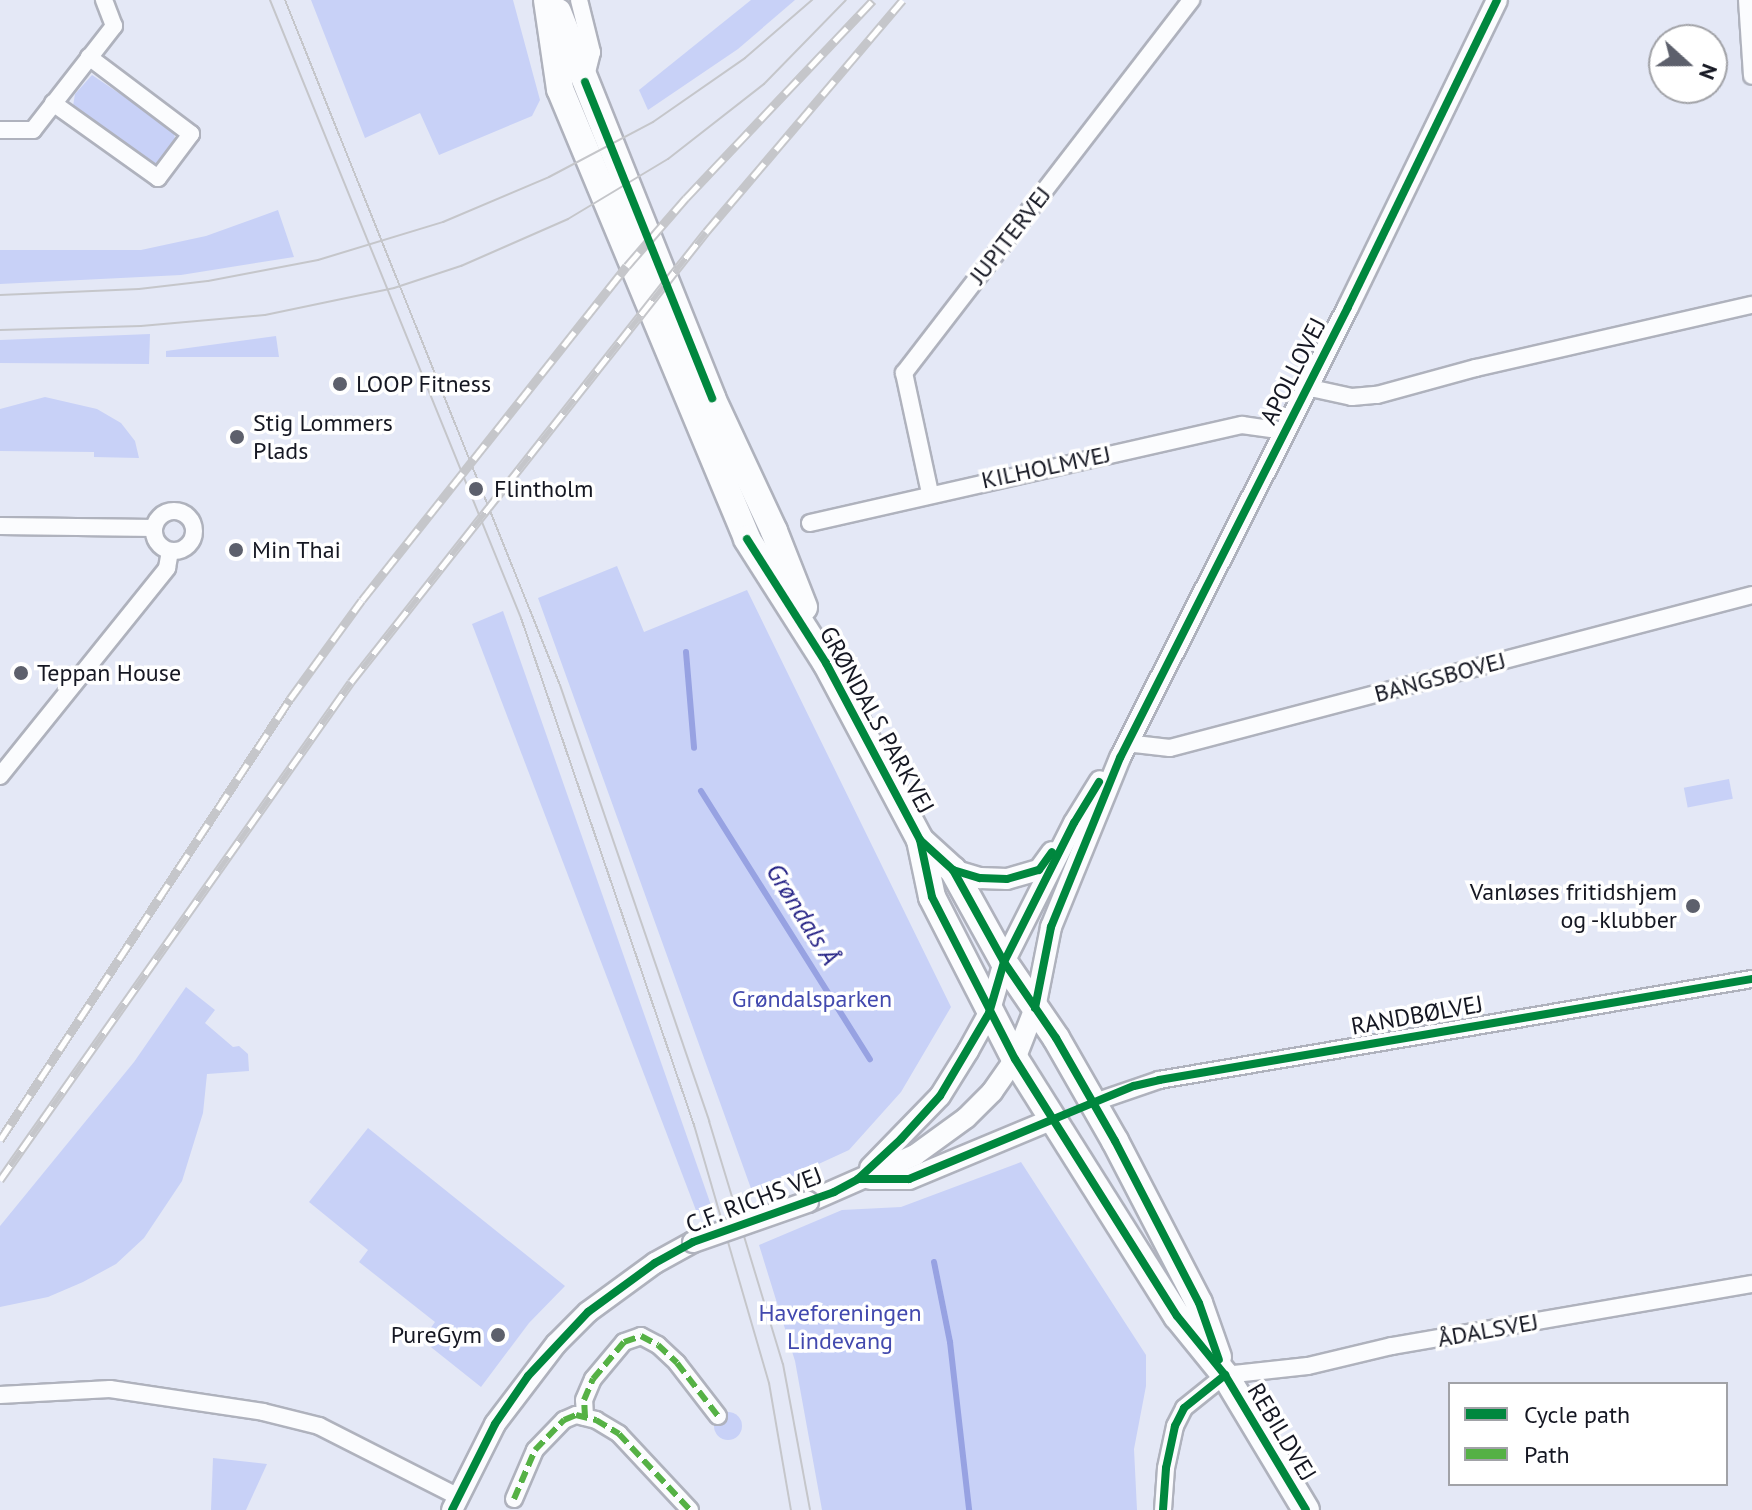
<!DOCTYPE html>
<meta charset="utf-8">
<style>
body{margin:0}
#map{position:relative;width:1752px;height:1510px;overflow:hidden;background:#e4e8f6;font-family:"PT Sans",sans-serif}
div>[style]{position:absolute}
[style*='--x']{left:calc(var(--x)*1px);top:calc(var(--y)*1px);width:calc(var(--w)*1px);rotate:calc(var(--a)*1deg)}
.green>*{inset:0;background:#c8d1f7;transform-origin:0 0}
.round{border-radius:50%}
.stream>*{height:6px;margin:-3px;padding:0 3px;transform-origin:3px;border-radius:3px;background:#97a2e2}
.roads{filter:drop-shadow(2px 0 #afb2bd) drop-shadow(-2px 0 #afb2bd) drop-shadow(0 2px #afb2bd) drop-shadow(0 -2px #afb2bd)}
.minor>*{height:16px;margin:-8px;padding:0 8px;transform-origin:8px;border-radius:8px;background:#fbfcfe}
.minor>.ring{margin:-8px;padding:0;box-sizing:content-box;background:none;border:16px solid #fbfcfe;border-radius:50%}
.tertiary>*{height:20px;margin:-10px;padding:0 10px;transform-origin:10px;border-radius:10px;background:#fbfcfe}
.primary>*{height:26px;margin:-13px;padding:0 13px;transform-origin:13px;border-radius:13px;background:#fbfcfe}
.tram>*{height:2px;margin:-1px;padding:0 1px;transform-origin:1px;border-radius:1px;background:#c5c6ca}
.rail>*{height:9px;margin-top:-4.5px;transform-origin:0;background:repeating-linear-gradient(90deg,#fff 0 18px,#c5c6ca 0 36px);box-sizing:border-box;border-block:2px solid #c5c6ca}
.bridges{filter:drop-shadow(2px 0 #afb2bd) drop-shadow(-2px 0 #afb2bd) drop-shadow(0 2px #afb2bd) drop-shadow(0 -2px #afb2bd)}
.tertiary-bridge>*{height:20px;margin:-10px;padding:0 10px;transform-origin:10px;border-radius:10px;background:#fbfcfe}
.quiet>*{height:6px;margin-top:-3px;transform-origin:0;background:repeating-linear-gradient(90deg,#55b145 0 12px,transparent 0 18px)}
.cycleway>*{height:8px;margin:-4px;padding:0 4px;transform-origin:4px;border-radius:4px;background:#00873e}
.dots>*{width:22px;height:22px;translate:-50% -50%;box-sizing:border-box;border:4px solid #fff;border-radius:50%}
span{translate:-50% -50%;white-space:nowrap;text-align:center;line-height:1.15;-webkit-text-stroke:7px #fff;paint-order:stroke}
.street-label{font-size:24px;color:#151722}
.poi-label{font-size:24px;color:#151722}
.left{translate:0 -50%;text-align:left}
.right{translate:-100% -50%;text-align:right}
.park-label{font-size:24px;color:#4249ae}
.water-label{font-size:26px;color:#252285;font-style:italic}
.legend{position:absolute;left:1448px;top:1382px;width:280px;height:104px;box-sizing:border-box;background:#fff;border:2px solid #a1a2a7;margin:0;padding:10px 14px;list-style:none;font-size:24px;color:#151722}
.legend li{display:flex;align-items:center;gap:16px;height:40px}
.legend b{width:40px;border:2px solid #a1a2a7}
.north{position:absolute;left:1648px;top:24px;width:80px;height:80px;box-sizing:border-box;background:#fff;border:2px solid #a1a2a7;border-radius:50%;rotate:111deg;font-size:22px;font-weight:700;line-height:32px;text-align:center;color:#151722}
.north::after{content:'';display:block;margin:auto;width:28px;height:36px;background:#5d606c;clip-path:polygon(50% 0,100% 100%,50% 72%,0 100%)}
</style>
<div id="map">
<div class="green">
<i style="clip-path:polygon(311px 0,513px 0,540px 100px,532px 116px,439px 155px,420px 113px,365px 138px)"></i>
<i style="clip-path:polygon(751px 0,795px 0,738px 49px,648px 110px,639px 90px)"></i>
<i style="clip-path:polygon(92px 75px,174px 130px,175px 141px,160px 162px,155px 165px,149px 162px,73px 106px,75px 94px)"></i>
<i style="clip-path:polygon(278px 210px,294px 257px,181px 275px,0 284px,0 250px,141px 250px,206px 236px)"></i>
<i style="clip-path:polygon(150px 334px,149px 364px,0 363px,0 340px)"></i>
<i style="clip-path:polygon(276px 336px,279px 357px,166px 357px,166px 351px)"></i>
<i style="clip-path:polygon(45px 397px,97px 409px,121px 423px,135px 441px,139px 458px,94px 457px,94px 452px,0 451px,0 409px)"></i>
<i style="clip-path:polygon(617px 566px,644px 632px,747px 590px,951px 1007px,901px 1092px,849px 1150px,753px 1194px,538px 598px)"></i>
<i style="clip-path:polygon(503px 611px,712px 1208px,697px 1213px,472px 624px)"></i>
<i style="left:1729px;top:779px;width:20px;height:46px;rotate:79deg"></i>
<i style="clip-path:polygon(186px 987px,215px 1010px,205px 1023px,233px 1047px,239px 1046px,248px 1054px,249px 1071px,207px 1074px,203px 1113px,182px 1181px,144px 1238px,116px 1264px,83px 1282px,48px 1297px,0 1307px,0 1226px,134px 1062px)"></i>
<i style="clip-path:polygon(368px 1128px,565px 1286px,529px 1323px,481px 1387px,422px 1340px,435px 1322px,359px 1262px,368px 1250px,309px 1202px)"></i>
<i style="clip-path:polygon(1021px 1162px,1146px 1355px,1146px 1386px,1134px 1449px,1137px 1510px,822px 1510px,795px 1361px,759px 1245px,842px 1210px,901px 1207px)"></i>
<i class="round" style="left:714px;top:1412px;width:28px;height:28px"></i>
<i style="clip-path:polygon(213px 1458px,267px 1464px,246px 1510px,211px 1510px)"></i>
</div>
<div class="stream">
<i style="--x:686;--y:652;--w:96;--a:85.2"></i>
<i style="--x:701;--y:791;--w:317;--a:57.8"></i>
<i style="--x:934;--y:1262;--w:82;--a:78.7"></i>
<i style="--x:950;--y:1342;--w:169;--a:83.5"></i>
</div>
<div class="roads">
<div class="minor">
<i style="--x:579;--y:0;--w:54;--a:76"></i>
<i style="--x:592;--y:52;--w:29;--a:104"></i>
<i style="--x:1747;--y:0;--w:76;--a:86.2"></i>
<i style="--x:53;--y:103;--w:129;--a:35.5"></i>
<i style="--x:158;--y:178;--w:55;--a:-53.1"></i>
<i style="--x:191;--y:134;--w:128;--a:-143"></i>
<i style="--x:0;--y:130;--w:33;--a:0"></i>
<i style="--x:33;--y:130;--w:132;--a:-52.1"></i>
<i style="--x:114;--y:26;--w:28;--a:-111"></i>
<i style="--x:1306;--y:387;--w:47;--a:12.3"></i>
<i style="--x:1352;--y:397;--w:25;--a:-5"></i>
<i style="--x:1377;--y:395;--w:103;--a:-15.3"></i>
<i style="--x:1476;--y:368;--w:283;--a:-12.9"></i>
<i style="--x:930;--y:493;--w:123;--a:-102.2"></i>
<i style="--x:904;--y:373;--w:471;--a:-52.4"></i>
<i class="ring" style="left:154px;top:511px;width:24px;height:24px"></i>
<i style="--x:810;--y:523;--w:443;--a:-12.8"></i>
<i style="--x:1242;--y:425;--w:42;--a:8.1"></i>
<i style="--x:0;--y:526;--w:154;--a:0.7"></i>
<i style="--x:1126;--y:743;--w:44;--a:6.5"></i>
<i style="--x:1170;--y:748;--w:602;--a:-14.73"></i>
<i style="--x:0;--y:776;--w:267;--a:-51.2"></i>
<i style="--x:167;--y:568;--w:17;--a:-80"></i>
<i style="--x:1092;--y:1103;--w:71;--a:-18.9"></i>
<i style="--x:1159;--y:1080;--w:602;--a:-9.67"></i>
<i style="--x:0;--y:1395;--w:110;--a:-3.1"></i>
<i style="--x:110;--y:1389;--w:155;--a:8.5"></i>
<i style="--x:263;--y:1412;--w:58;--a:14"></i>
<i style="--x:319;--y:1426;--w:157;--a:26.9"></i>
<i style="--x:585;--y:1417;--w:17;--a:-93"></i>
<i style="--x:584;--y:1400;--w:23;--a:-67"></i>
<i style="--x:593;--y:1379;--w:48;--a:-50"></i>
<i style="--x:624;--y:1342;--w:18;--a:-19"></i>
<i style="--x:641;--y:1336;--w:19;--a:28"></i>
<i style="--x:658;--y:1345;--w:26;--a:43"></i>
<i style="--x:677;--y:1363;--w:67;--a:52.3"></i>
<i style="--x:514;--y:1499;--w:53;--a:-66.8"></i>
<i style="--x:535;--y:1450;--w:42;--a:-46"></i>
<i style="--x:564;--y:1420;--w:13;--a:-23"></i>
<i style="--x:576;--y:1415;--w:21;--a:14"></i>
<i style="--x:596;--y:1420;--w:27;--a:31"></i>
<i style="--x:619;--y:1434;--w:104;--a:46.9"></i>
<i style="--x:1163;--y:1510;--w:42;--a:-85.9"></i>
<i style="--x:1166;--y:1468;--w:43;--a:-77.9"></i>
<i style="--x:1175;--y:1426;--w:20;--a:-63"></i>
<i style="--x:1184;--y:1408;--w:53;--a:-38.8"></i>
<i style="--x:1225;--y:1375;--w:83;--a:-6.2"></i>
<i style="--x:1308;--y:1366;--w:86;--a:-13.4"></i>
<i style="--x:1392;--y:1346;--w:365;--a:-9.8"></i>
</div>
<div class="tertiary">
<i style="--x:953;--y:870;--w:28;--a:17"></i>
<i style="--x:980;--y:878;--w:27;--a:2"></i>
<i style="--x:1007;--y:879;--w:33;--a:-16"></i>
<i style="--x:1039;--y:870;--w:22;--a:-54"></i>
<i style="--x:870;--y:1168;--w:100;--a:-45.8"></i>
<i style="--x:940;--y:1096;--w:53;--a:-58.1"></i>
<i style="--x:968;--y:1051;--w:43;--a:-61.1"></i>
<i style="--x:989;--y:1013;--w:53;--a:-73.6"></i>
<i style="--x:1004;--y:962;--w:156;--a:-63.3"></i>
<i style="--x:1074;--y:823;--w:49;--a:-58.2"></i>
<i style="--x:870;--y:1179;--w:39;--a:0"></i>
<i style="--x:909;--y:1179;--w:154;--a:-22.6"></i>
<i style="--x:808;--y:1202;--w:117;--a:-23.7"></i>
<i style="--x:915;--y:1155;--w:63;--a:-36"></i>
<i style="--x:966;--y:1118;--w:37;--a:-45"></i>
<i style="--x:992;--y:1092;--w:40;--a:-55.1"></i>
<i style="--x:1015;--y:1059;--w:55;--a:-68.6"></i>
<i style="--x:1035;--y:1008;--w:83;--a:-78.8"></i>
<i style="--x:1051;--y:927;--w:183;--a:-67.8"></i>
<i style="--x:1120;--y:758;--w:505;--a:-63.18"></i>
<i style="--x:1348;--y:307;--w:341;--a:-64.1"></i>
<i style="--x:452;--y:1510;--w:96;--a:-63.4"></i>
<i style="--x:495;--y:1424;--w:101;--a:-52.7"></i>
<i style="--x:556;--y:1344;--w:45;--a:-45"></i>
<i style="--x:588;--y:1312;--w:83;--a:-36.2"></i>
<i style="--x:655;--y:1263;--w:43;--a:-28.9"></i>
</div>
<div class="primary">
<i style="--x:547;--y:0;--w:90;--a:81.7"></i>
<i style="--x:560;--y:89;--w:487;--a:67.4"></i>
<i style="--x:747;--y:539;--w:147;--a:57.5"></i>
<i style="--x:826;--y:663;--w:200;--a:62"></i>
<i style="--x:920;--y:840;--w:58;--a:78.1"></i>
<i style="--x:932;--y:897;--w:182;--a:62.9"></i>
<i style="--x:1015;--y:1059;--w:304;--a:57.8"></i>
<i style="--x:1177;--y:1316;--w:76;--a:50.9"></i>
<i style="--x:1225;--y:1375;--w:157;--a:59"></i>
<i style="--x:558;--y:12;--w:416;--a:68.2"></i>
<i style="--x:712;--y:398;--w:147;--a:65"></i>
<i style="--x:774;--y:531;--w:82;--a:68.5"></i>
<i style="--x:920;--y:840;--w:45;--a:42.3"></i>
<i style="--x:953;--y:870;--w:105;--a:61"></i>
<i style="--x:1004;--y:962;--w:92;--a:55.6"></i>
<i style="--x:1056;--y:1038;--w:119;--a:60.2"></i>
<i style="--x:1115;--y:1141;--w:182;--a:62.6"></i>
<i style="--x:1199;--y:1303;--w:57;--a:70.6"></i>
</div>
</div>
<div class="tram">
<i style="--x:270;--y:0;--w:667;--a:67.9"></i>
<i style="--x:521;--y:618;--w:536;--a:71.16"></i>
<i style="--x:694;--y:1125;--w:269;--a:73.8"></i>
<i style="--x:769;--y:1383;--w:129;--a:80.2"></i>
<i style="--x:285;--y:0;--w:738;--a:68.13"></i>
<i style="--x:560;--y:685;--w:461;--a:71.1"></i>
<i style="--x:709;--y:1121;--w:254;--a:73.1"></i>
<i style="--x:783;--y:1364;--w:148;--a:79.5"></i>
<i style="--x:0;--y:295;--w:139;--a:-2.5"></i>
<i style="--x:139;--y:289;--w:69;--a:-6.6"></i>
<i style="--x:208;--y:281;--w:112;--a:-10.8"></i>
<i style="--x:318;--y:260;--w:131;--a:-16.9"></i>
<i style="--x:443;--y:222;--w:115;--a:-23"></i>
<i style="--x:549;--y:177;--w:118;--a:-27.9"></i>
<i style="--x:653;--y:122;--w:112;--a:-34.8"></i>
<i style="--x:745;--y:58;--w:89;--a:-40.9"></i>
<i style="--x:0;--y:330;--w:141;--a:-1.6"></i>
<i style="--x:141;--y:326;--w:124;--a:-5.1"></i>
<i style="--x:265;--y:315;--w:132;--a:-11.8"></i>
<i style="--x:394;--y:288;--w:71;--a:-18.2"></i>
<i style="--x:461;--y:266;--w:117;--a:-23.7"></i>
<i style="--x:568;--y:219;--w:117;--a:-31"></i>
<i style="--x:668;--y:159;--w:122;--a:-38"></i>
<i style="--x:764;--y:84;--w:117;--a:-45.7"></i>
</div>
<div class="rail">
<i style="--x:0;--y:1140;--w:528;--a:-56.67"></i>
<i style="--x:290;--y:699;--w:122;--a:-54"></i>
<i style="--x:362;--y:600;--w:426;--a:-51.6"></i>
<i style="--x:627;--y:266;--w:90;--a:-49.1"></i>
<i style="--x:686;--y:198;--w:272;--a:-46.6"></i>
<i style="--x:0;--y:1180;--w:609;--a:-54.82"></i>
<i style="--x:351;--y:682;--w:573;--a:-51.73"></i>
<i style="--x:706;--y:232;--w:304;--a:-49.7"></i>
</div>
<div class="bridges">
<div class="tertiary-bridge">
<i style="--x:693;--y:1242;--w:122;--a:-19.2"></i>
</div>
</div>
<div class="quiet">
<i style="--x:585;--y:1417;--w:17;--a:-93"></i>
<i style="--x:584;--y:1400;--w:23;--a:-67"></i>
<i style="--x:593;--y:1379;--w:48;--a:-50"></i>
<i style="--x:624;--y:1342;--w:18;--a:-19"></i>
<i style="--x:641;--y:1336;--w:19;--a:28"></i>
<i style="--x:658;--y:1345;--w:26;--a:43"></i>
<i style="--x:677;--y:1363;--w:67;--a:52.3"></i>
<i style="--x:514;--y:1499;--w:53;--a:-66.8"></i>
<i style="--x:535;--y:1450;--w:42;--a:-46"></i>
<i style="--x:564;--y:1420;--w:13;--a:-23"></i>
<i style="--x:576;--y:1415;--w:21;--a:14"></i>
<i style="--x:596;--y:1420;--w:27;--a:31"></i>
<i style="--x:619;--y:1434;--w:104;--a:46.9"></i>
</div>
<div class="cycleway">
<i style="--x:585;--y:82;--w:341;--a:68.1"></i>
<i style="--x:747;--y:539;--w:147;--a:57.5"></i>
<i style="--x:826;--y:663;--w:200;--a:62"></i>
<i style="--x:920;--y:840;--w:58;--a:78.1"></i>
<i style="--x:932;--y:897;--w:182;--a:62.9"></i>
<i style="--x:1015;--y:1059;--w:304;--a:57.8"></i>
<i style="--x:1177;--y:1316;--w:76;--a:50.9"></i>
<i style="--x:1225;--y:1375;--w:157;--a:59"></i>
<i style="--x:920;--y:840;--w:45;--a:42.3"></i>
<i style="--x:953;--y:870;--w:105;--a:61"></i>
<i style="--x:1004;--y:962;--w:92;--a:55.6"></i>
<i style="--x:1056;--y:1038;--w:119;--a:60.2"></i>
<i style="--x:1115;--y:1141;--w:182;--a:62.6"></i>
<i style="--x:1199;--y:1303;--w:60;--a:70.7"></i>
<i style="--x:953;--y:870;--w:28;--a:17"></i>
<i style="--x:980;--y:878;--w:27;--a:2"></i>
<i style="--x:1007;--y:879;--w:33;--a:-16"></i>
<i style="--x:1039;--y:870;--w:22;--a:-54"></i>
<i style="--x:1035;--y:1008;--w:83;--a:-78.8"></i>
<i style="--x:1051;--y:927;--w:183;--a:-67.8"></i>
<i style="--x:1120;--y:758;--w:505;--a:-63.18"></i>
<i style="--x:1348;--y:307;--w:341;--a:-64.1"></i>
<i style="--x:858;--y:1179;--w:51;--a:0"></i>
<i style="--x:909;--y:1179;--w:243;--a:-22.5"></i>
<i style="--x:1134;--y:1086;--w:26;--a:-13"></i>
<i style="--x:1159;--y:1080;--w:602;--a:-9.67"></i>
<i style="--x:452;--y:1510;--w:96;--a:-63.4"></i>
<i style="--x:495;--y:1424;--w:58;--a:-55.5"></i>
<i style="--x:528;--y:1376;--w:88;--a:-46.8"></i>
<i style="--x:588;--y:1312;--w:83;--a:-36.2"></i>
<i style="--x:655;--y:1263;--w:43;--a:-28.9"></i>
<i style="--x:693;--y:1242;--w:150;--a:-19.5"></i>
<i style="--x:834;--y:1192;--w:27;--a:-28"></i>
<i style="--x:858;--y:1179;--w:59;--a:-42.9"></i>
<i style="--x:901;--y:1139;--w:58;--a:-47.8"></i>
<i style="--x:940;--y:1096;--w:96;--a:-59.4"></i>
<i style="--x:989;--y:1013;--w:53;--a:-73.6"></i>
<i style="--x:1004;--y:962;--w:156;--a:-63.3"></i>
<i style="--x:1074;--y:823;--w:48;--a:-58.6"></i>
<i style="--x:1163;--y:1510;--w:42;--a:-85.9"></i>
<i style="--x:1166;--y:1468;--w:43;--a:-77.9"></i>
<i style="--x:1175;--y:1426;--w:20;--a:-63"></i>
<i style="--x:1184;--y:1408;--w:53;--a:-38.8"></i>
</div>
<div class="dots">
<i style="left:340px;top:384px;background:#5d606c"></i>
<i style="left:237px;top:437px;background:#5d606c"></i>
<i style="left:476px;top:489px;background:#5d606c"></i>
<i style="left:236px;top:550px;background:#5d606c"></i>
<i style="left:21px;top:673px;background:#5d606c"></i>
<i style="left:1693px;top:906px;background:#5d606c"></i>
<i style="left:498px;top:1335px;background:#5d606c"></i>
</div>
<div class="street-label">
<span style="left:1010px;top:235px;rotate:-52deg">JUPITERVEJ</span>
<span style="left:1293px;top:371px;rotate:-63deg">APOLLOVEJ</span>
<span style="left:1046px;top:467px;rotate:-12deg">KILHOLMVEJ</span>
<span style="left:1440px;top:677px;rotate:-15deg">BANGSBOVEJ</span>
<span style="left:877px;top:720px;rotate:61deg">GRØNDALS PARKVEJ</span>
<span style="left:1417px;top:1015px;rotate:-10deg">RANDBØLVEJ</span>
<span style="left:754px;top:1200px;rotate:-21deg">C.F. RICHS VEJ</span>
<span style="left:1488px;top:1330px;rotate:-10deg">ÅDALSVEJ</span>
<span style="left:1282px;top:1432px;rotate:59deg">REBILDVEJ</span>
</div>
<div class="poi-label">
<span class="left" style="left:356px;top:384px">LOOP Fitness</span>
<span class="left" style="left:253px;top:437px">Stig Lommers<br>Plads</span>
<span class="left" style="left:494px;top:489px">Flintholm</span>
<span class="left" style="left:252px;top:550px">Min Thai</span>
<span class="left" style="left:37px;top:673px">Teppan House</span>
<span class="right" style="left:1677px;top:906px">Vanløses fritidshjem<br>og -klubber</span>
<span class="right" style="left:482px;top:1335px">PureGym</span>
</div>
<div class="park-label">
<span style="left:812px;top:999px">Grøndalsparken</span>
<span style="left:840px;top:1327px">Haveforeningen<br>Lindevang</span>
</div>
<div class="water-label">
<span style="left:803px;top:914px;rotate:58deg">Grøndals Å</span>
</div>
<ul class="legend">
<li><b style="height:10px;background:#00873e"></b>Cycle path</li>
<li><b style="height:10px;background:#55b145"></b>Path</li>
</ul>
<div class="north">N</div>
</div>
